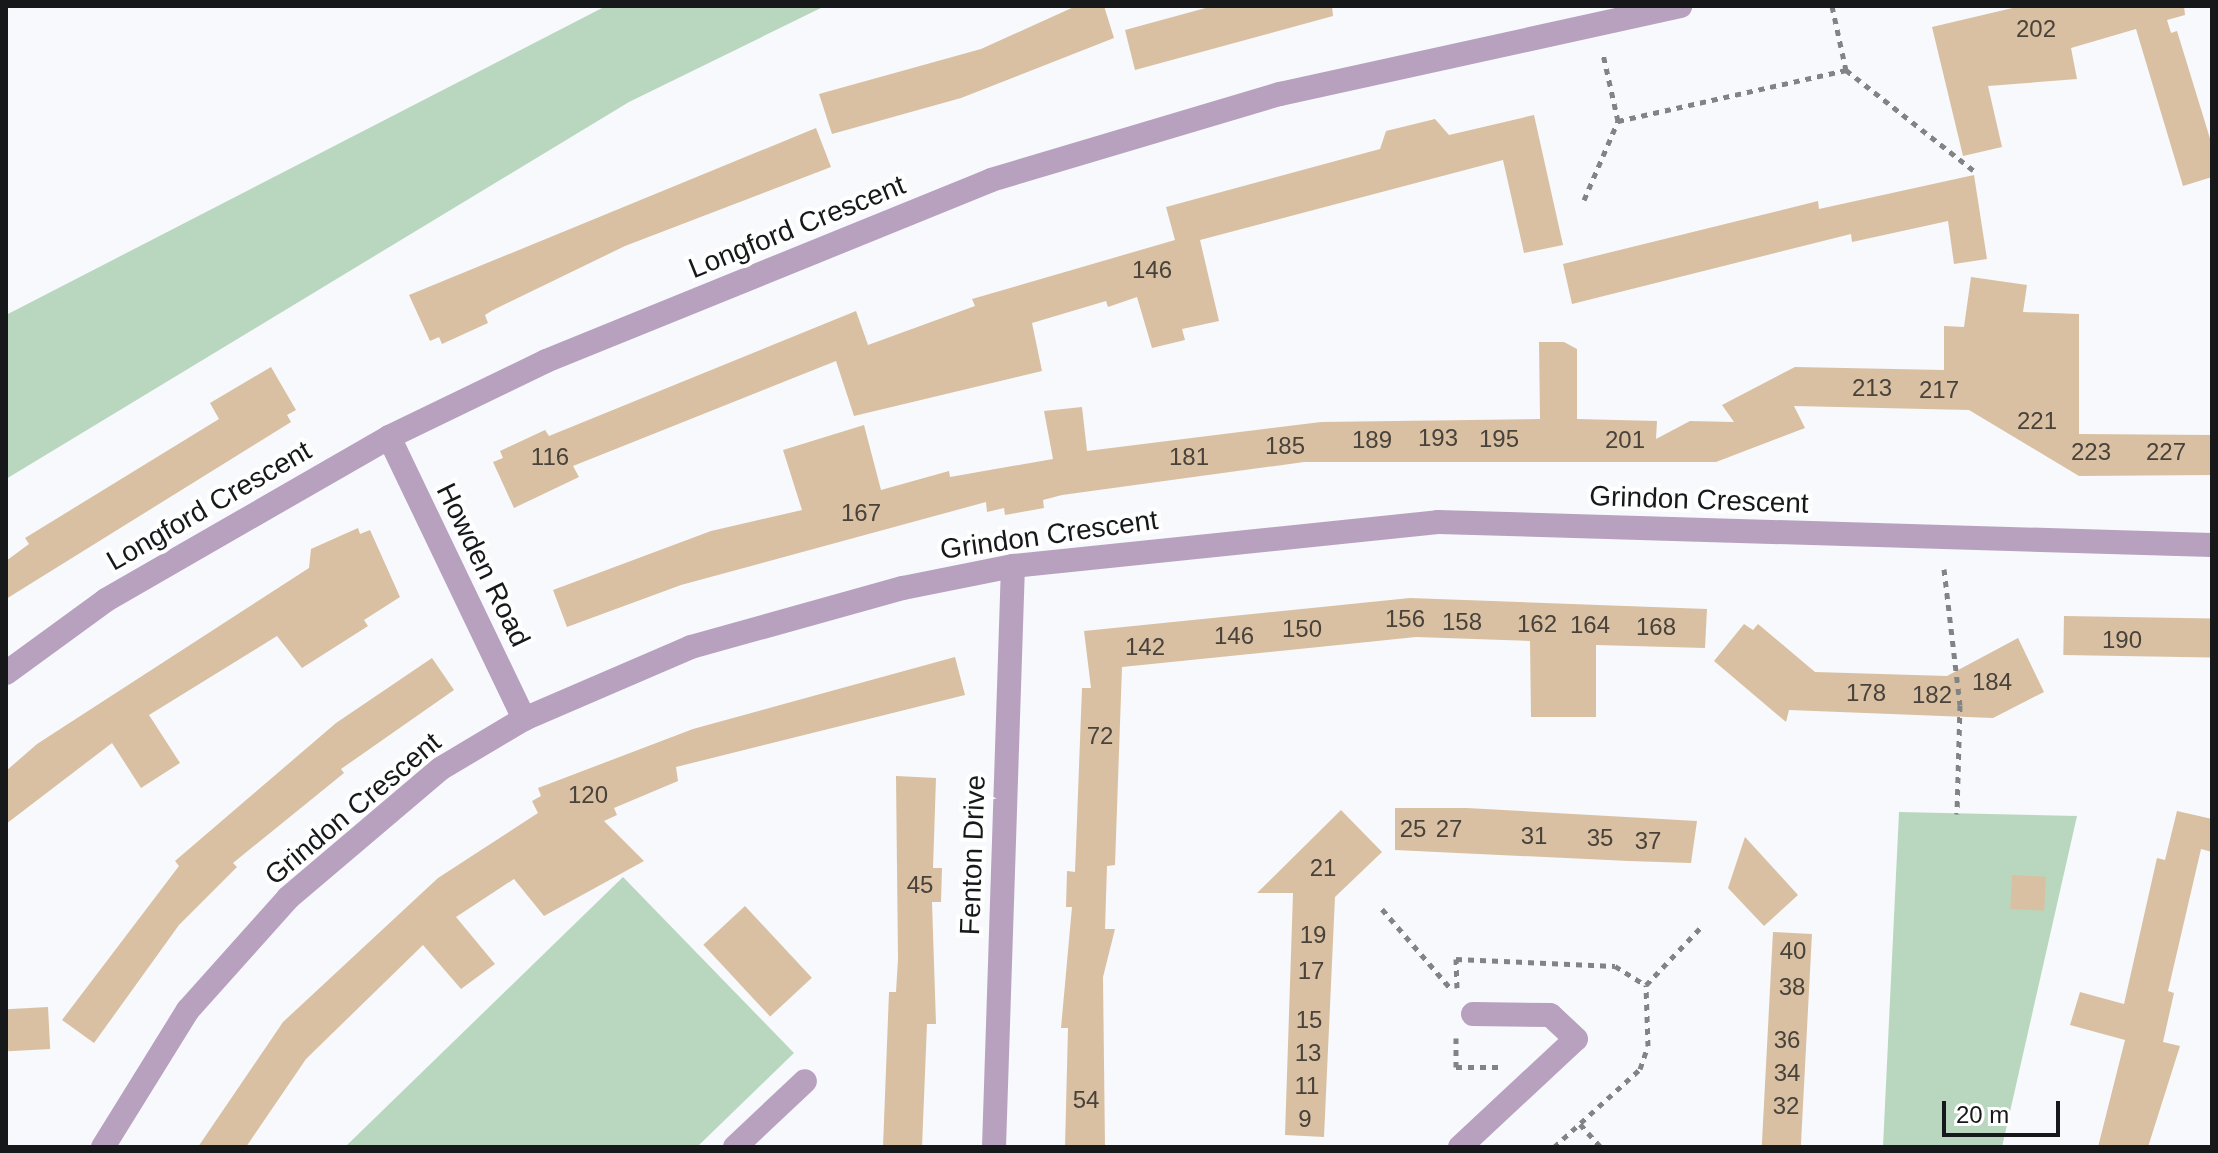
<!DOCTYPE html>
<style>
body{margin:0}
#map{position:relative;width:2218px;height:1153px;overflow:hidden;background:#f7f9fc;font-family:Arial,sans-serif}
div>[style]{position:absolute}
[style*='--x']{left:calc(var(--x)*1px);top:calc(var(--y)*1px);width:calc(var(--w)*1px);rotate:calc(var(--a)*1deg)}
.green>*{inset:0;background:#b9d7be}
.building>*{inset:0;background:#d9c0a2;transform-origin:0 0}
.path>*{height:5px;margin-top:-2.5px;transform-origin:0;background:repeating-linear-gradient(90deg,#828385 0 6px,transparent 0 12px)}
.street>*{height:24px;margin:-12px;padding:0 12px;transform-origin:12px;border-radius:12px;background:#b7a1bf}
span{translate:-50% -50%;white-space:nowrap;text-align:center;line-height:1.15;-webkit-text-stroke:8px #fff;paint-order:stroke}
.number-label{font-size:24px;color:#48423b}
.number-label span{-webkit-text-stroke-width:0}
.street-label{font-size:28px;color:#171819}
.frame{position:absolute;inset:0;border:8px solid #171819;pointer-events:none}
.scale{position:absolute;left:1942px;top:1101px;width:118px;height:36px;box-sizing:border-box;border:4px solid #171819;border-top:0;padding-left:10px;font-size:24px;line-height:28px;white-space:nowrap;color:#171819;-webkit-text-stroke:6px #fff;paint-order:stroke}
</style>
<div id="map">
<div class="green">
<i style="clip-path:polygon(606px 6px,825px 6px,629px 102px,6px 479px,6px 315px)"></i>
<i style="clip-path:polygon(1899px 812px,2077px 816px,2002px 1147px,1883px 1147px)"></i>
<i style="clip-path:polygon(623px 877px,794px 1053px,697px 1147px,345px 1147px)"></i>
</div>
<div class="building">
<i style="clip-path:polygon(1076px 6px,1104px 6px,1114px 38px,961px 98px,832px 134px,819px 94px,981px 49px)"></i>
<i style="clip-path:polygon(1213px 6px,1332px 6px,1333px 16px,1135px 70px,1125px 30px)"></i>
<i style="clip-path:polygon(2021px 6px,2184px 6px,2185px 15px,2167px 20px,2171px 33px,2177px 31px,2212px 145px,2212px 177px,2183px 186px,2136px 29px,2071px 48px,2077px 79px,1988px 86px,2002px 147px,1963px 156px,1932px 27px)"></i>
<i style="clip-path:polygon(1534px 115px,1563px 245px,1524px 253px,1503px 160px,1200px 240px,1219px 321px,1182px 329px,1185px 340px,1152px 348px,1137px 297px,1108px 307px,1106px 301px,1032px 323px,1042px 371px,854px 416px,836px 361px,573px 466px,579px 477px,514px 508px,493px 462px,503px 458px,500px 451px,545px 430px,549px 436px,856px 311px,868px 345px,975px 306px,972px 299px,1175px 240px,1166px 207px,1380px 149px,1386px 131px,1435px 119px,1449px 135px)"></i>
<i style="clip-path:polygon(816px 128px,831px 167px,625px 246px,493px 310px,485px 315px,488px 323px,442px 344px,439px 337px,430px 341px,409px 295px)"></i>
<i style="clip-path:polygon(1974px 175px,1987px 259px,1954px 264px,1948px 221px,1852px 242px,1851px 234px,1572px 304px,1563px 264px,1818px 201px,1819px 209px)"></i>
<i style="clip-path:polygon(1971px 277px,2027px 285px,2023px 312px,2079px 314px,2079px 434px,2212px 435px,2212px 475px,2079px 476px,1969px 410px,1794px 406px,1805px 428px,1716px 462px,1304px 462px,1062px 495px,1043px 500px,1044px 508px,1005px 515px,1004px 508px,987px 512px,986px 502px,681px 585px,567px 627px,553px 590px,711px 531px,802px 510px,783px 450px,864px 425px,881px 490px,949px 471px,950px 477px,1053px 459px,1044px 411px,1082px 407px,1087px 451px,1321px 422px,1540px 419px,1539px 342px,1564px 342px,1577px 349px,1577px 419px,1657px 421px,1656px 439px,1690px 421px,1734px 422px,1722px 405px,1795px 367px,1944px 370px,1944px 326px,1964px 327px)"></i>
<i style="clip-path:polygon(271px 367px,296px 410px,287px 415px,291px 422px,6px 599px,6px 561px,29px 544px,25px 538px,219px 419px,210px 403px)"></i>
<i style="clip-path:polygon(358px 528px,360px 534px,370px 530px,400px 597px,364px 620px,368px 626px,302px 668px,277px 636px,149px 715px,180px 763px,141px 788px,112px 743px,6px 824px,6px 771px,37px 744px,309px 568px,311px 549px)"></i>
<i style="clip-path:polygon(1410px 598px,1707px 609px,1705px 648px,1596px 645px,1596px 717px,1531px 717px,1530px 641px,1416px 637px,1122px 667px,1115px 865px,1107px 866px,1105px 929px,1115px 929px,1103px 977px,1105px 1147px,1065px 1147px,1068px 1028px,1061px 1028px,1072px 907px,1066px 907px,1067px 871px,1075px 872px,1082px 688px,1091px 688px,1084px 631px)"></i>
<i style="left:2064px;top:616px;width:148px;height:39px;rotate:1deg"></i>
<i style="clip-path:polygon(1744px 624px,1753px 630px,1758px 624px,1815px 672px,1947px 676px,2018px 638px,2044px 692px,1993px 718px,1789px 710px,1786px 722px,1714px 661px)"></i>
<i style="clip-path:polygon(955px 657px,965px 695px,676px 767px,678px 781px,614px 808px,617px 815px,604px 821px,644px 861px,544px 916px,514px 879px,456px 917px,495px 964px,461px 989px,423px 945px,306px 1059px,246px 1147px,198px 1147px,283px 1022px,438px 878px,538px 813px,532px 801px,541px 796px,538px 788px,693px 729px)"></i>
<i style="clip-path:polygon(432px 658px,454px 690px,341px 769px,344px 773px,233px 863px,237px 867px,179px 925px,94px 1043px,62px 1020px,179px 866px,175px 861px,336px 723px)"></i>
<i style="clip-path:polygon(896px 776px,936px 778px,933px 868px,942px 868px,941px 902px,932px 902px,936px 1024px,927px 1024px,922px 1147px,883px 1147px,889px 992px,896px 992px,898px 959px)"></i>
<i style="clip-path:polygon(1395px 808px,1467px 808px,1697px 821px,1691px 863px,1629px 861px,1395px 850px)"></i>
<i style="clip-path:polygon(1341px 810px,1382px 852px,1335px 897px,1324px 1137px,1285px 1135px,1293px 893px,1257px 893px)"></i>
<i style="clip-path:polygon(2177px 811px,2212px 819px,2212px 852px,2201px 849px,2168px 991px,2174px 993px,2163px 1042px,2180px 1046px,2148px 1147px,2098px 1147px,2125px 1040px,2070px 1025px,2080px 992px,2124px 1004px,2157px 858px,2165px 860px)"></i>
<i style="clip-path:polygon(1745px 837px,1798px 895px,1764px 926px,1728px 888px)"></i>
<i style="left:2012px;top:875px;width:34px;height:34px;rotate:3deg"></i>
<i style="left:745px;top:906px;width:98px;height:57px;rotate:47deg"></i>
<i style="left:1773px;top:932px;width:39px;height:215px;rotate:3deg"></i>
<i style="left:48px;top:1007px;width:42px;height:42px;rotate:87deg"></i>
</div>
<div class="path">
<i style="--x:1832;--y:6;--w:66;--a:77.7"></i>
<i style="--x:1846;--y:70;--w:162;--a:38.2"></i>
<i style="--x:1618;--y:121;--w:234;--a:-12.6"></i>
<i style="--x:1584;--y:200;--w:86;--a:-66.7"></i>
<i style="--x:1618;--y:121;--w:69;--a:-102.6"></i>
<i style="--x:1944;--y:569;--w:137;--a:83.3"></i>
<i style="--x:1960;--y:705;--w:109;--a:91.6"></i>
<i style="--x:1382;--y:909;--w:107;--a:49.2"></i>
<i style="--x:1457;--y:988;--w:29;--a:-92"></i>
<i style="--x:1456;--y:959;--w:159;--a:2.5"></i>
<i style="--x:1615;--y:966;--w:36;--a:32"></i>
<i style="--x:1456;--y:1038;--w:29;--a:90"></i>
<i style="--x:1456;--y:1067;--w:42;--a:0"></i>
<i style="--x:1580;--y:1124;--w:31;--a:48"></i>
<i style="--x:1554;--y:1147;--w:116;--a:-42.2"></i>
<i style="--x:1640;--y:1069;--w:24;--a:-71"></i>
<i style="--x:1648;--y:1046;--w:61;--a:-91.9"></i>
<i style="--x:1646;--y:985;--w:79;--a:-46.5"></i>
</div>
<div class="street">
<i style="--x:389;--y:437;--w:313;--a:64.4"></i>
<i style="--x:6;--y:673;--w:124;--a:-36.1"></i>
<i style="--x:106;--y:600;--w:327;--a:-29.9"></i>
<i style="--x:389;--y:437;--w:174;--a:-25.8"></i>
<i style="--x:546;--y:361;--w:480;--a:-22.1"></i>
<i style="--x:991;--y:180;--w:302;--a:-16.6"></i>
<i style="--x:1280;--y:94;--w:410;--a:-12.4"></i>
<i style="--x:103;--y:1147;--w:161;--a:-58.2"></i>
<i style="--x:188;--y:1010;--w:150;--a:-48.2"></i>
<i style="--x:288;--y:898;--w:199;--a:-40.3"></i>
<i style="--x:440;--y:769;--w:98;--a:-30.8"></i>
<i style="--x:524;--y:719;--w:182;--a:-23.3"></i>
<i style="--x:691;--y:647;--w:220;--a:-15.6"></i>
<i style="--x:903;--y:588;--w:112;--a:-11.3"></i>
<i style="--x:1013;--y:566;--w:427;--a:-5.9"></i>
<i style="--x:1438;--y:522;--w:774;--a:1.7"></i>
<i style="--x:735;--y:1147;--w:96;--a:-43.3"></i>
<i style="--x:994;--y:1147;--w:581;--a:-88.13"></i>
<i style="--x:1460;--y:1147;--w:158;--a:-43"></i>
<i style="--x:1576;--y:1039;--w:35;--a:-137"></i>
<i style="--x:1550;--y:1015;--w:77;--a:-179.3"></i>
</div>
<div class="number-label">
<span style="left:2036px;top:29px">202</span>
<span style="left:1152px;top:270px">146</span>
<span style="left:1872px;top:388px">213</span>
<span style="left:1939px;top:390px">217</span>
<span style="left:2037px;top:421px">221</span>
<span style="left:1438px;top:438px">193</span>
<span style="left:1499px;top:439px">195</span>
<span style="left:1372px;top:440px">189</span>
<span style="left:1625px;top:440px">201</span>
<span style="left:1285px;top:446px">185</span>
<span style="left:2091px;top:452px">223</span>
<span style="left:2166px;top:452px">227</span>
<span style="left:550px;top:457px">116</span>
<span style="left:1189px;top:457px">181</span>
<span style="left:861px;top:513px">167</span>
<span style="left:1405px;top:619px">156</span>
<span style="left:1462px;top:622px">158</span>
<span style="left:1537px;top:624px">162</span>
<span style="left:1590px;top:625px">164</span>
<span style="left:1656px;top:627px">168</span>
<span style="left:1302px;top:629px">150</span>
<span style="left:1234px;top:636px">146</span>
<span style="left:2122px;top:640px">190</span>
<span style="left:1145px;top:647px">142</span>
<span style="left:1992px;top:682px">184</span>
<span style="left:1866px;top:693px">178</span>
<span style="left:1932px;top:695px">182</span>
<span style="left:1100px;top:736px">72</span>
<span style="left:588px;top:795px">120</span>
<span style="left:1413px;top:829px">25</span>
<span style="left:1449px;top:829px">27</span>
<span style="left:1534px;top:836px">31</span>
<span style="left:1600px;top:838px">35</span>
<span style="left:1648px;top:841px">37</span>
<span style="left:1323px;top:868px">21</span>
<span style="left:920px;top:885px">45</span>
<span style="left:1313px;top:935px">19</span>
<span style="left:1793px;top:951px">40</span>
<span style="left:1311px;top:971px">17</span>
<span style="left:1792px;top:987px">38</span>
<span style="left:1309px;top:1020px">15</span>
<span style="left:1787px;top:1040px">36</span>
<span style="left:1308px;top:1053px">13</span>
<span style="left:1787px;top:1073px">34</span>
<span style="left:1307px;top:1086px">11</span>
<span style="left:1086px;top:1100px">54</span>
<span style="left:1786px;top:1106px">32</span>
<span style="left:1305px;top:1119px">9</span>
</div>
<div class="street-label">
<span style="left:797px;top:227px;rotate:-22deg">Longford Crescent</span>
<span style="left:1699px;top:500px;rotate:2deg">Grindon Crescent</span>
<span style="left:209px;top:506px;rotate:-30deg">Longford Crescent</span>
<span style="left:1049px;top:535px;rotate:-8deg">Grindon Crescent</span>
<span style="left:483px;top:565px;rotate:64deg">Howden Road</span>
<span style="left:353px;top:809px;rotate:-40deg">Grindon Crescent</span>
<span style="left:973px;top:855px;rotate:-88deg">Fenton Drive</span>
</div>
<div class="frame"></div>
<div class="scale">20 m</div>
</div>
